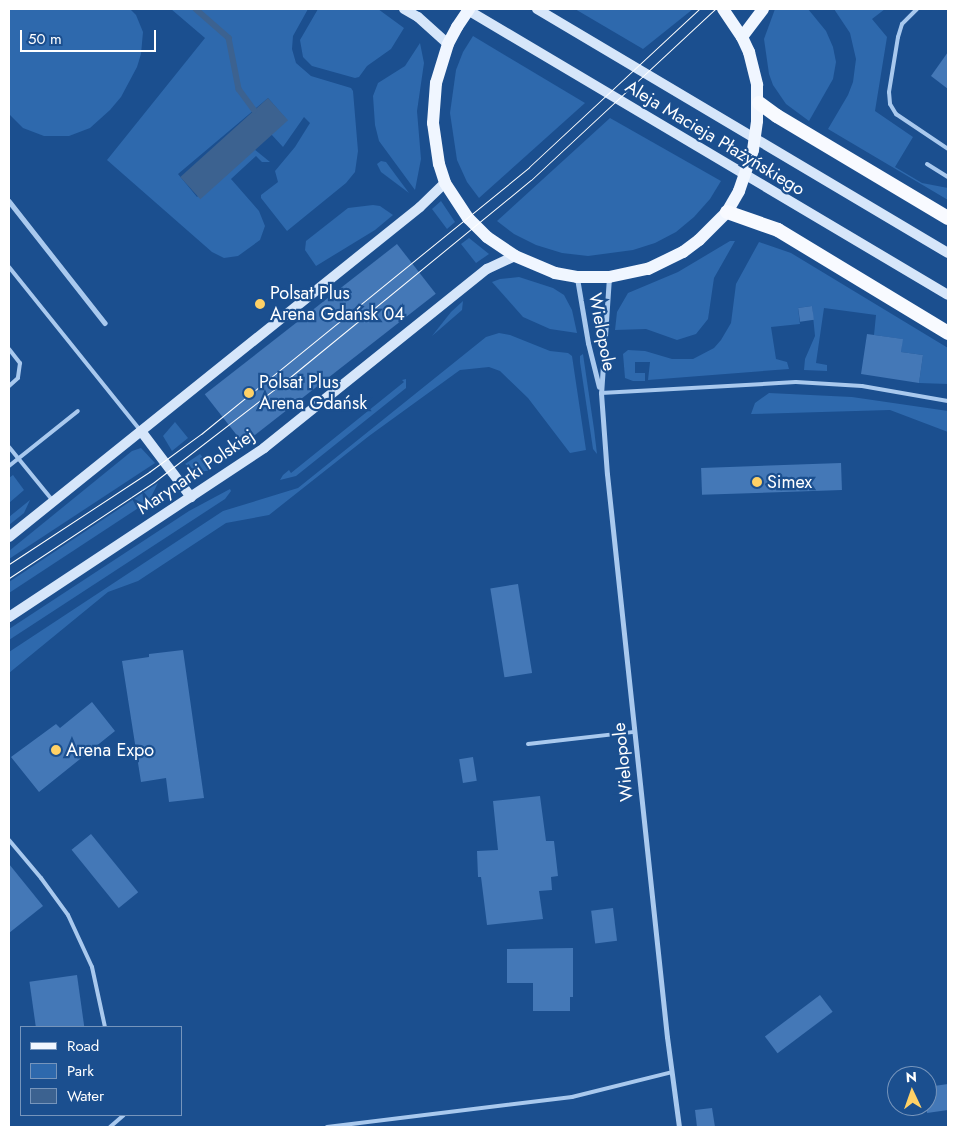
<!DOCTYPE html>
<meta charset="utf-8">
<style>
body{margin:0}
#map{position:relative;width:957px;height:1136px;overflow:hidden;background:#1b4f8f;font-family:Jost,sans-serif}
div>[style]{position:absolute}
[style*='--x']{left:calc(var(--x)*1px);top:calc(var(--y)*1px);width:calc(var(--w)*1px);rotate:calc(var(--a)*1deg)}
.green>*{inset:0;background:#2e69ad}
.water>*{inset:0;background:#3c6290;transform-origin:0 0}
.stream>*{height:5.5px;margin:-2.75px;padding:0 2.75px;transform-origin:2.75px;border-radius:2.75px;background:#3c6290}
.building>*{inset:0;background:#4478b7;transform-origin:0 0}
.service>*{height:4px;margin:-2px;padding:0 2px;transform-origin:2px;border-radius:2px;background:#a9c9ee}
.pedestrian>*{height:4.5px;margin:-2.25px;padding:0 2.25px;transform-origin:2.25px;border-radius:2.25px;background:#a9c9ee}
.minor>*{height:5px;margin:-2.5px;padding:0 2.5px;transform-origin:2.5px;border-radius:2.5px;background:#a9c9ee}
.secondary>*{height:10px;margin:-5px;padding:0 5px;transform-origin:5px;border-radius:5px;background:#d6e6fa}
.primary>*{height:12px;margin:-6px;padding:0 6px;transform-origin:6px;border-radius:6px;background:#f0f6ff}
.trunk>*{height:14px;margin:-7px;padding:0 7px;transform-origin:7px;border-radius:7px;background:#f8faff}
.tram>*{height:1px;margin:-0.5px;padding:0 0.5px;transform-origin:0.5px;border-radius:0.5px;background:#fff}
.primary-bridge>*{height:12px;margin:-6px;padding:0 6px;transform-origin:6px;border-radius:6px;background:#f0f6ff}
.dots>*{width:14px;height:14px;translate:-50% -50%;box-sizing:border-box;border:2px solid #1b4f8f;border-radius:50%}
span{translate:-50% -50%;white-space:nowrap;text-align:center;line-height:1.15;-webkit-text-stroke:4.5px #1b4f8f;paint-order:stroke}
.street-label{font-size:18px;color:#fff}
.poi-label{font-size:18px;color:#fff}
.left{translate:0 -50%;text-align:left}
.frame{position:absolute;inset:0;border:10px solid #fff;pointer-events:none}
.legend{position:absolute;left:20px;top:1026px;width:162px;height:90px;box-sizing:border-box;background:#1b4f8f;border:1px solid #7695bc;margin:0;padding:6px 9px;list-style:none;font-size:15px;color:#fff}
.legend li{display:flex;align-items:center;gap:10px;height:25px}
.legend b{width:25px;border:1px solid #7695bc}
.north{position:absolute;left:887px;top:1066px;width:50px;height:50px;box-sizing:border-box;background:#1b4f8f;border:1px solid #7695bc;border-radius:50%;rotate:357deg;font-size:14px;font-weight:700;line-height:20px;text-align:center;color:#fff}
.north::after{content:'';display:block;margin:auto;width:18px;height:22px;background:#ffd166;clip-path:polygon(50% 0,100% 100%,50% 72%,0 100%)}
.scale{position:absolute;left:20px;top:30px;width:136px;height:22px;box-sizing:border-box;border:2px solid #fff;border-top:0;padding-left:6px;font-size:15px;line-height:18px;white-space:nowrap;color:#fff;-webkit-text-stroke:4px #1b4f8f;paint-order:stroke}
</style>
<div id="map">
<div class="green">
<i style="clip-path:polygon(9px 9px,130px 9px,136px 15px,143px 32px,141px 54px,137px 67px,121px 97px,110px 110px,90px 128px,69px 136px,44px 136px,23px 128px,9px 114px)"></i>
<i style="clip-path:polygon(171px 9px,308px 9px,293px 36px,292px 49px,296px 63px,311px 76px,351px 88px,353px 91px,358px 151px,355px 172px,346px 183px,287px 231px,261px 198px,261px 195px,278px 182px,275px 171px,295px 147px,310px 123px,304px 117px,283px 147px,271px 134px,287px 120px,268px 98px,178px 174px,197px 197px,254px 149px,270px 162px,262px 162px,256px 156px,231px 179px,259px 211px,265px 226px,260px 240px,238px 256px,224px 258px,212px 252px,107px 160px,205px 38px)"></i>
<i style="clip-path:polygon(318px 9px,378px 9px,404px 28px,391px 49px,367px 66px,359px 77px,355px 78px,312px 66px,303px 57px,300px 40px)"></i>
<i style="clip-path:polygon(575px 9px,693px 9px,643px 49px)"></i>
<i style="clip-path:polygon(775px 9px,808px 9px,826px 31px,833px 47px,836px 62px,833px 79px,809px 121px,786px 104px,773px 85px,769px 74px,764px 39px)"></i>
<i style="clip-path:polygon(834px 9px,885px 9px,872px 19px,887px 37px,875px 111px,913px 137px,895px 167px,922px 183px,948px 188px,948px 200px,828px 129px,848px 95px,853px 82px,856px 59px,850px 33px)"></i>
<i style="clip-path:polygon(473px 36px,585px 103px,479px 198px,467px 182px,457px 160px,450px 113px,456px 70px,463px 52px)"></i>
<i style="clip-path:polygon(420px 43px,424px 63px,417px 111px,421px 159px,415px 190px,379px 141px,375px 125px,373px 96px,378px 83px,405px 66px)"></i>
<i style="clip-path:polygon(610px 118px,721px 181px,710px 199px,694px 217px,676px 232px,655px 243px,633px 250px,588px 256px,562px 253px,536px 245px,514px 234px,497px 221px)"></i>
<i style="clip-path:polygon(381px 161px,386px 162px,409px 193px,381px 172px,377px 164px)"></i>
<i style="clip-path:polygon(441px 201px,455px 222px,447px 229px,432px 209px)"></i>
<i style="clip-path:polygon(373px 205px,380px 206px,393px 215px,375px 230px,316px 266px,305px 250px,306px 241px,348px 208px)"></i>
<i style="clip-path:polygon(469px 238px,489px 254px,476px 263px,461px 244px)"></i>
<i style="clip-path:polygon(730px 241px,735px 241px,714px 278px,708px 319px,696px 334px,677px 340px,646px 329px,615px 330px,617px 312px,628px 293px,678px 272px)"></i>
<i style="clip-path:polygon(759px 242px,791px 253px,948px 348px,948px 384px,919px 383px,923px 355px,901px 352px,902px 339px,874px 335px,876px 315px,824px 308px,816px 363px,827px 365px,827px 371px,804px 370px,805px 359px,815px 336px,812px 306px,798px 308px,800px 324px,771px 327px,776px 359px,787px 362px,789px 369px,648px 380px,650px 362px,635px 362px,635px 373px,645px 373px,645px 381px,633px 381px,625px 378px,623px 354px,628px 350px,645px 351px,672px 359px,693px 359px,714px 348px,721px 340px,731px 323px,736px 284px)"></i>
<i style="clip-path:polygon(519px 277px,553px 288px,564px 295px,572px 310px,577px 333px,550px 329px,523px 317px,492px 282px,500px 279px)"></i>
<i style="clip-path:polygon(463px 301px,462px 310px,432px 336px,451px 312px)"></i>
<i style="clip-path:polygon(499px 333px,510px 335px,550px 351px,568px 353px,572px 356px,586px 450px,570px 453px,528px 398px,500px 371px,489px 367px,460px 370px,369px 436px,269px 515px,226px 523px,138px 581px,108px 592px,9px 673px,9px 652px,223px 511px,298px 488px,486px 337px)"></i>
<i style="clip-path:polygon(583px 354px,594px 429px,597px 454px,593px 449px,580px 362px,580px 356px)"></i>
<i style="clip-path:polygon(406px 379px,406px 388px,296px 476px,280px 480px,283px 475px,289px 470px,291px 473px,404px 382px,402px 380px)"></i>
<i style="clip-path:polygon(769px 393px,852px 397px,948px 411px,948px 432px,890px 410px,751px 414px,755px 403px)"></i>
<i style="clip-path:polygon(175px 422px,188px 438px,172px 451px,163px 436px)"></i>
<i style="clip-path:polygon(141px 448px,155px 463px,9px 559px,9px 551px,132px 451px)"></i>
<i style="clip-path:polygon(200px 454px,213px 470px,198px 472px,185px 464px)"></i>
<i style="clip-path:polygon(13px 475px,24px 490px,9px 503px,9px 478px)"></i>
<i style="clip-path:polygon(158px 483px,149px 501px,9px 593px,9px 582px)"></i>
<i style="clip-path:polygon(230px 489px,231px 491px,225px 499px,9px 640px,9px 629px,189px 511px)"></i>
<i style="clip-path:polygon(30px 500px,24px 513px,9px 525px,9px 517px)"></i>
</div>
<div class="water">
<i style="left:268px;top:98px;width:30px;height:118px;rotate:48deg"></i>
</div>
<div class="stream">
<i style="--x:196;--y:9;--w:44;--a:41.3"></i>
<i style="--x:229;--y:38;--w:52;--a:78.9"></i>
<i style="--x:239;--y:89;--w:26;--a:54"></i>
</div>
<div class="building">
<i style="clip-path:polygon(948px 52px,948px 89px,931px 76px)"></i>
<i style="left:397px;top:244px;width:63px;height:244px;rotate:52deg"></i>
<i style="left:812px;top:306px;width:14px;height:14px;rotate:82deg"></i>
<i style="clip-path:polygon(867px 334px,903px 339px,901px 352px,923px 355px,919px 383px,861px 374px)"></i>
<i style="left:841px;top:463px;width:27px;height:140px;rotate:88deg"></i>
<i style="left:518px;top:584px;width:90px;height:28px;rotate:81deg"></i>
<i style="clip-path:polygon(183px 650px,204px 798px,169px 802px,166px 778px,141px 782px,122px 661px,149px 657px,149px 654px)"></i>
<i style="clip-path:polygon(92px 702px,115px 731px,39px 792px,11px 757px,56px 724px,60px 728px)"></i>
<i style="left:473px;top:757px;width:24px;height:14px;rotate:81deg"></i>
<i style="clip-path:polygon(540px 796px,546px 841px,554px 841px,558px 876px,551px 877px,552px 890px,539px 891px,543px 919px,487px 925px,481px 877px,478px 877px,477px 851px,498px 850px,493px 801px)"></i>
<i style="left:91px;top:834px;width:75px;height:25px;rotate:51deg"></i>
<i style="clip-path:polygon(9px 864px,43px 906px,9px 933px)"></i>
<i style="left:613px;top:908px;width:33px;height:22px;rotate:83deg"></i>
<i style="clip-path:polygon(573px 948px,573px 997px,570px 997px,570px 1011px,533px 1011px,533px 983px,507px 983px,507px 949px)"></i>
<i style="left:77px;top:975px;width:52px;height:48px;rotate:82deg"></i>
<i style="left:820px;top:995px;width:21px;height:69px;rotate:53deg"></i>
<i style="clip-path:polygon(948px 1084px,948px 1110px,927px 1113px,927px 1087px)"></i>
<i style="clip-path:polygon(712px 1108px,715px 1127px,697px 1127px,695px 1110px)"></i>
</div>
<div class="service">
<i style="--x:917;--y:9;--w:21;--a:135"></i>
<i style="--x:902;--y:24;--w:14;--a:107"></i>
<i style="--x:898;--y:37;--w:56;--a:99.3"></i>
<i style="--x:889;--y:92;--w:12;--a:85"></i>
<i style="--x:890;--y:104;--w:12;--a:59"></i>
<i style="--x:896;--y:114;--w:63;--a:33.9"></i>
<i style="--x:927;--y:164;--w:25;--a:32"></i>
<i style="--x:9;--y:267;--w:211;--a:51.2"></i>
<i style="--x:9;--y:349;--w:18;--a:52"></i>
<i style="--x:20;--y:363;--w:15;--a:98"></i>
<i style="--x:18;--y:378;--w:12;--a:138"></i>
<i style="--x:601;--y:393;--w:195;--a:-3.2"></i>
<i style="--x:796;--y:382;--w:66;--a:3.5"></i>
<i style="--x:862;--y:386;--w:87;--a:9.9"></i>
<i style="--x:9;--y:447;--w:70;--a:50.8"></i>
<i style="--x:9;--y:466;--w:88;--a:-38.6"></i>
<i style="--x:528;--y:744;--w:107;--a:-6.5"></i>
<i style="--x:9;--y:840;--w:50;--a:49.9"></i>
<i style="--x:41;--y:878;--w:46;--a:53.9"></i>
<i style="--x:68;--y:915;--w:57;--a:65.2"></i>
<i style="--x:92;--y:967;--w:61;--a:77.8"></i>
<i style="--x:110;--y:1127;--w:18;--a:-41"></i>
<i style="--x:327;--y:1127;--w:247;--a:-7"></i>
<i style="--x:572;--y:1097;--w:103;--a:-14"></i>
</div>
<div class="pedestrian">
<i style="--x:9;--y:201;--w:155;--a:51.8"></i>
</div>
<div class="minor">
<i style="--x:609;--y:277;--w:116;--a:93.9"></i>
<i style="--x:601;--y:393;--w:81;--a:85.8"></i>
<i style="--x:607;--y:474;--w:566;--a:83.92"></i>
<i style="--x:667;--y:1037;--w:91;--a:82.4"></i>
<i style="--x:577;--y:278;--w:66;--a:80.4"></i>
<i style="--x:588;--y:343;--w:45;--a:76"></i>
</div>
<div class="secondary">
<i style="--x:404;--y:9;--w:16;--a:30"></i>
<i style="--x:418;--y:17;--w:40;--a:42"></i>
<i style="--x:466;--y:9;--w:560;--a:30.68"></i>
<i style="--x:537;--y:9;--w:478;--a:30.7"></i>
<i style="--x:141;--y:431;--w:83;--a:52.9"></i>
<i style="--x:9;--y:537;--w:527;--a:-38.76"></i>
<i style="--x:420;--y:207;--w:35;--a:-44"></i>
<i style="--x:9;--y:617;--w:306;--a:-33.5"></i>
<i style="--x:264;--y:448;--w:286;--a:-38.8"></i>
<i style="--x:487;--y:269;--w:31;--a:-25"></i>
</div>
<div class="primary">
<i style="--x:723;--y:9;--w:34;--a:56"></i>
<i style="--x:742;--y:37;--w:17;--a:65"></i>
<i style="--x:749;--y:52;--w:34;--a:76"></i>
<i style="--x:757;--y:85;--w:36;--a:90"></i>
<i style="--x:457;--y:27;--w:19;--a:118"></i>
<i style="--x:448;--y:44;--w:41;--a:107.1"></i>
<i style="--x:436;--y:83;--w:40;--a:94.3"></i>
<i style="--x:433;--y:123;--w:41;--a:81.7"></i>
<i style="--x:439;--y:164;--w:20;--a:72"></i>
<i style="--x:445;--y:183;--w:42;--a:56.7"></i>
<i style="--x:468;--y:218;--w:27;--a:45"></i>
<i style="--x:487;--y:237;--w:34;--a:34"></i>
<i style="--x:515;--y:256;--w:43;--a:23"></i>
<i style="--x:555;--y:273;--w:22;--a:10"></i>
<i style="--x:577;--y:277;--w:32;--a:0"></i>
<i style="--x:609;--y:277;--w:40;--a:-12"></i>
<i style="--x:648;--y:269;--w:39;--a:-26"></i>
<i style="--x:683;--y:252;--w:20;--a:-37"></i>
<i style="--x:699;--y:240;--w:40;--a:-45"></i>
<i style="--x:727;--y:212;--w:24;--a:-60"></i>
<i style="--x:742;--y:37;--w:35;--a:-53"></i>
</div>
<div class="trunk">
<i style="--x:759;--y:103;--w:22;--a:36"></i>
<i style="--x:777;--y:116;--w:199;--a:30.8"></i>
<i style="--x:727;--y:212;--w:54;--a:19.4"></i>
<i style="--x:778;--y:230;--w:199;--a:31.2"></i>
</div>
<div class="tram">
<i style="--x:9;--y:564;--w:168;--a:-33.3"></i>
<i style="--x:149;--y:472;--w:64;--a:-36.2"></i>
<i style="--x:201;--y:434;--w:423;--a:-39.1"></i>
<i style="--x:529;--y:167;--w:232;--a:-42.9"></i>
<i style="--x:9;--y:578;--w:174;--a:-33.5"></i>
<i style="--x:154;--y:482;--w:164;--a:-37.6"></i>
<i style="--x:284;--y:382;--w:319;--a:-39.3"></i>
<i style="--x:531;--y:180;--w:251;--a:-42.9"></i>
</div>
<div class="primary-bridge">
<i style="--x:457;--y:27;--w:22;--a:-56"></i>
<i style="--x:739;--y:191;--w:43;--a:-71.1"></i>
<i style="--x:753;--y:150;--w:29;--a:-82"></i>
</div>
<div class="dots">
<i style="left:260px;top:304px;background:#ffd166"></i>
<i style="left:249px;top:393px;background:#ffd166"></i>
<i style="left:757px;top:482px;background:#ffd166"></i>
<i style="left:56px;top:750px;background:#ffd166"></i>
</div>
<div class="street-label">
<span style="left:715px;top:138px;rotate:31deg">Aleja Macieja Płażyńskiego</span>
<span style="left:602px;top:332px;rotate:79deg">Wielopole</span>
<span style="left:196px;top:472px;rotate:-34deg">Marynarki Polskiej</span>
<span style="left:623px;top:762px;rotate:-96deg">Wielopole</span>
</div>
<div class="poi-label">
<span class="left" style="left:270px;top:304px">Polsat Plus<br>Arena Gdańsk 04</span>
<span class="left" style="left:259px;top:393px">Polsat Plus<br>Arena Gdańsk</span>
<span class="left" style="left:767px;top:482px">Simex</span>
<span class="left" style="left:66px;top:750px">Arena Expo</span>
</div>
<div class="frame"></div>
<ul class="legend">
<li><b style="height:6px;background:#f0f6ff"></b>Road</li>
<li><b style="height:14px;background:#2e69ad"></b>Park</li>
<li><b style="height:14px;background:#3c6290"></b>Water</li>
</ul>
<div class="north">N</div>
<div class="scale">50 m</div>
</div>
